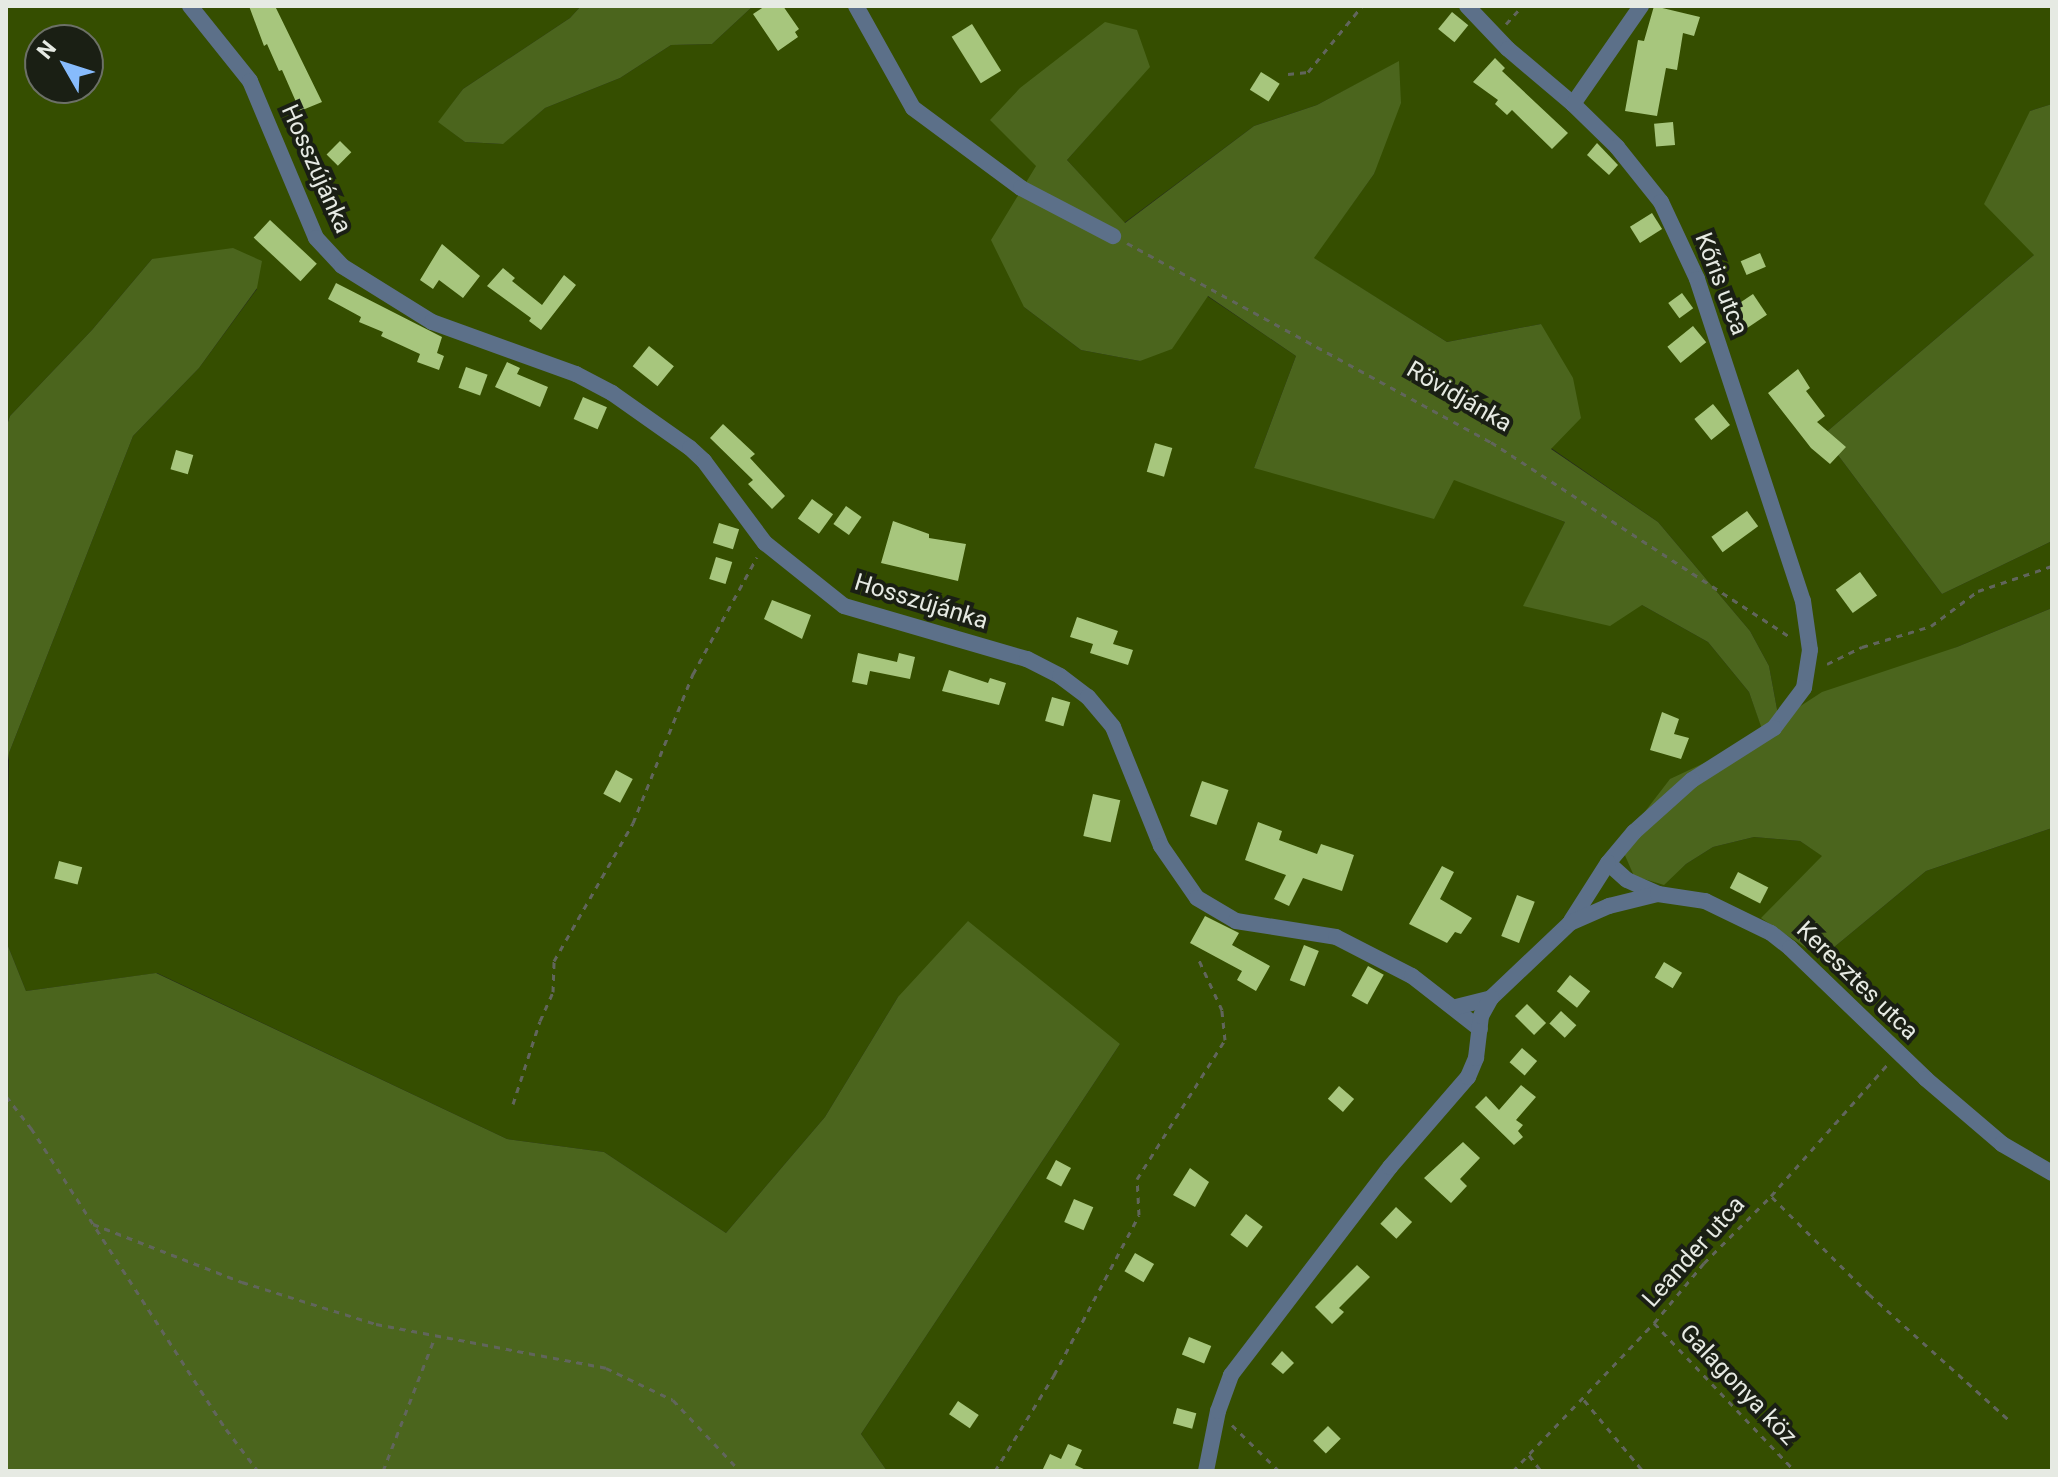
<!DOCTYPE html>
<meta charset="utf-8">
<style>
body{margin:0}
#map{position:relative;width:2058px;height:1477px;overflow:hidden;background:#24281e;font-family:Roboto,sans-serif}
div>[style]{position:absolute}
[style*='--x']{left:calc(var(--x)*1px);top:calc(var(--y)*1px);width:calc(var(--w)*1px);rotate:calc(var(--a)*1deg)}
.green>*{inset:0;background:#354e00}
.forest>*{inset:0;background:#4b651d}
.building>*{inset:0;background:#a7c67d;transform-origin:0 0}
.path>*{height:3px;margin-top:-1.5px;transform-origin:0;background:repeating-linear-gradient(90deg,#61655c 0 6px,transparent 0 12px)}
.minor>*{height:16px;margin:-8px;padding:0 8px;transform-origin:8px;border-radius:8px;background:#5c7089}
span{translate:-50% -50%;white-space:nowrap;text-align:center;line-height:1.15;-webkit-text-stroke:8px #1a1f14;paint-order:stroke}
.street-label{font-size:24px;color:#e6eae3}
.frame{position:absolute;inset:0;border:8px solid #e6eae3;pointer-events:none}
.north{position:absolute;left:24px;top:24px;width:80px;height:80px;box-sizing:border-box;background:#1a1f14;border:2px solid #6c7067;border-radius:50%;rotate:309deg;font-size:22px;font-weight:700;line-height:32px;text-align:center;color:#e6eae3}
.north::after{content:'';display:block;margin:auto;width:28px;height:36px;background:#87bbfc;clip-path:polygon(50% 0,100% 100%,50% 72%,0 100%)}
</style>
<div id="map">
<div class="green">
<i style="clip-path:polygon(evenodd,6px 6px,581px 6px,570px 18px,463px 89px,439px 122px,465px 142px,502px 144px,545px 108px,620px 78px,671px 45px,712px 44px,753px 6px,2052px 6px,2052px 104px,2030px 111px,2034px 255px,1823px 435px,1942px 594px,2052px 541px,2052px 608px,1779px 720px,1769px 666px,1750px 631px,1658px 522px,1551px 448px,1541px 324px,1447px 342px,1313px 258px,1374px 174px,1399px 62px,1317px 105px,1254px 126px,1124px 223px,1067px 160px,1149px 67px,1036px 166px,1024px 307px,1081px 350px,1140px 361px,1207px 296px,1296px 356px,1254px 468px,1454px 479px,1565px 522px,1524px 606px,1642px 605px,1708px 642px,1749px 692px,1765px 736px,1663px 884px,1686px 864px,1713px 847px,1754px 837px,1800px 841px,1823px 856px,1821px 958px,1926px 871px,2052px 828px,2052px 1471px,887px 1471px,861px 1434px,1120px 1044px,898px 997px,825px 1117px,726px 1233px,604px 1152px,507px 1139px,157px 973px,26px 991px,6px 941px,9px 753px,133px 436px,199px 368px,257px 289px,152px 259px,92px 330px,10px 416px,6px 428px,6px 6px,40px 40px,88px 40px,88px 88px,40px 88px,40px 40px)"></i>
</div>
<div class="forest">
<i style="clip-path:polygon(581px 6px,753px 6px,712px 44px,671px 45px,620px 78px,545px 108px,503px 144px,465px 142px,438px 122px,463px 89px,570px 18px)"></i>
<i style="clip-path:polygon(1105px 22px,1137px 30px,1150px 67px,1067px 160px,1125px 223px,1254px 126px,1317px 105px,1399px 61px,1401px 103px,1374px 174px,1314px 258px,1447px 342px,1541px 324px,1573px 378px,1581px 418px,1551px 449px,1658px 522px,1750px 631px,1769px 666px,1779px 720px,1822px 692px,1957px 647px,2052px 608px,2052px 828px,1926px 871px,1821px 958px,1761px 918px,1822px 856px,1800px 841px,1754px 837px,1713px 847px,1686px 864px,1664px 885px,1634px 876px,1620px 844px,1670px 779px,1764px 735px,1749px 692px,1708px 642px,1642px 605px,1610px 626px,1523px 606px,1565px 522px,1454px 480px,1434px 519px,1254px 468px,1296px 356px,1208px 296px,1172px 349px,1140px 361px,1081px 350px,1024px 307px,991px 240px,1036px 166px,990px 120px,1020px 88px)"></i>
<i style="clip-path:polygon(2052px 104px,2052px 541px,1942px 594px,1823px 435px,2034px 255px,1984px 204px,2030px 111px)"></i>
<i style="clip-path:polygon(233px 248px,262px 261px,257px 288px,199px 368px,133px 436px,9px 753px,6px 776px,6px 428px,10px 416px,92px 330px,152px 259px)"></i>
<i style="clip-path:polygon(968px 921px,1120px 1044px,861px 1434px,887px 1471px,6px 1471px,6px 941px,26px 991px,156px 973px,507px 1139px,604px 1152px,726px 1233px,825px 1117px,898px 997px)"></i>
</div>
<div class="building">
<i style="clip-path:polygon(249px 6px,275px 6px,322px 102px,300px 111px,282px 70px,279px 71px,267px 44px,264px 46px)"></i>
<i style="clip-path:polygon(765px 6px,783px 6px,799px 29px,795px 32px,798px 37px,778px 51px,753px 14px)"></i>
<i style="clip-path:polygon(1654px 6px,1700px 17px,1694px 36px,1683px 33px,1677px 70px,1666px 68px,1657px 116px,1625px 111px,1638px 40px,1644px 41px)"></i>
<i style="left:1452px;top:12px;width:21px;height:22px;rotate:39deg"></i>
<i style="left:972px;top:24px;width:55px;height:24px;rotate:58deg"></i>
<i style="clip-path:polygon(1495px 58px,1505px 68px,1502px 71px,1568px 133px,1552px 149px,1512px 110px,1507px 115px,1495px 104px,1498px 100px,1473px 82px)"></i>
<i style="left:1261px;top:72px;width:22px;height:21px;rotate:32deg"></i>
<i style="left:1673px;top:122px;width:23px;height:19px;rotate:85deg"></i>
<i style="left:340px;top:141px;width:16px;height:19px;rotate:45deg"></i>
<i style="clip-path:polygon(1597px 143px,1618px 165px,1609px 175px,1587px 155px)"></i>
<i style="left:1652px;top:213px;width:19px;height:26px;rotate:58deg"></i>
<i style="left:270px;top:220px;width:64px;height:24px;rotate:43deg"></i>
<i style="clip-path:polygon(442px 244px,480px 276px,463px 298px,439px 280px,433px 289px,420px 280px)"></i>
<i style="left:1760px;top:253px;width:15px;height:21px;rotate:67deg"></i>
<i style="clip-path:polygon(503px 268px,515px 278px,512px 281px,542px 305px,564px 275px,576px 285px,541px 330px,529px 321px,531px 318px,487px 286px)"></i>
<i style="clip-path:polygon(336px 283px,442px 337px,437px 353px,444px 356px,439px 370px,417px 362px,420px 354px,381px 336px,383px 332px,359px 322px,361px 317px,328px 299px)"></i>
<i style="left:1682px;top:293px;width:19px;height:17px;rotate:54deg"></i>
<i style="left:1753px;top:294px;width:25px;height:27px;rotate:56deg"></i>
<i style="left:1693px;top:326px;width:21px;height:33px;rotate:51deg"></i>
<i style="left:649px;top:346px;width:32px;height:26px;rotate:39deg"></i>
<i style="clip-path:polygon(507px 362px,520px 368px,517px 374px,548px 387px,540px 407px,495px 387px)"></i>
<i style="left:466px;top:367px;width:23px;height:22px;rotate:20deg"></i>
<i style="clip-path:polygon(1798px 369px,1810px 388px,1806px 391px,1825px 416px,1817px 422px,1846px 447px,1830px 464px,1811px 448px,1768px 393px)"></i>
<i style="left:583px;top:397px;width:26px;height:24px;rotate:23deg"></i>
<i style="left:1713px;top:404px;width:27px;height:24px;rotate:51deg"></i>
<i style="clip-path:polygon(723px 424px,755px 454px,750px 458px,785px 496px,772px 509px,748px 484px,753px 480px,710px 438px)"></i>
<i style="left:1155px;top:443px;width:18px;height:30px;rotate:16deg"></i>
<i style="left:176px;top:450px;width:18px;height:20px;rotate:16deg"></i>
<i style="left:812px;top:499px;width:26px;height:24px;rotate:36deg"></i>
<i style="left:846px;top:506px;width:19px;height:22px;rotate:35deg"></i>
<i style="left:1747px;top:511px;width:19px;height:44px;rotate:54deg"></i>
<i style="clip-path:polygon(893px 521px,929px 534px,929px 538px,966px 544px,958px 581px,881px 563px)"></i>
<i style="left:719px;top:523px;width:21px;height:21px;rotate:17deg"></i>
<i style="left:716px;top:557px;width:17px;height:23px;rotate:17deg"></i>
<i style="left:1860px;top:572px;width:29px;height:30px;rotate:54deg"></i>
<i style="clip-path:polygon(772px 600px,811px 615px,802px 639px,764px 619px)"></i>
<i style="clip-path:polygon(1077px 617px,1118px 631px,1113px 644px,1133px 650px,1128px 665px,1090px 653px,1093px 644px,1070px 637px)"></i>
<i style="clip-path:polygon(858px 653px,897px 662px,899px 653px,915px 657px,910px 679px,870px 671px,867px 685px,852px 682px)"></i>
<i style="clip-path:polygon(949px 670px,988px 683px,990px 678px,1006px 683px,999px 705px,942px 691px)"></i>
<i style="left:1052px;top:697px;width:19px;height:25px;rotate:16deg"></i>
<i style="clip-path:polygon(1662px 712px,1679px 719px,1674px 734px,1689px 738px,1681px 759px,1650px 750px)"></i>
<i style="left:616px;top:770px;width:19px;height:27px;rotate:28deg"></i>
<i style="left:1202px;top:781px;width:28px;height:37px;rotate:19deg"></i>
<i style="left:1093px;top:794px;width:28px;height:43px;rotate:13deg"></i>
<i style="clip-path:polygon(1258px 822px,1282px 831px,1279px 840px,1317px 854px,1321px 844px,1354px 855px,1342px 891px,1303px 878px,1289px 906px,1274px 899px,1286px 875px,1245px 860px)"></i>
<i style="left:59px;top:861px;width:24px;height:18px;rotate:15deg"></i>
<i style="clip-path:polygon(1442px 866px,1454px 872px,1440px 899px,1472px 918px,1461px 934px,1455px 932px,1447px 943px,1409px 924px)"></i>
<i style="left:1738px;top:872px;width:34px;height:18px;rotate:27deg"></i>
<i style="left:1517px;top:895px;width:19px;height:44px;rotate:21deg"></i>
<i style="clip-path:polygon(1205px 916px,1239px 933px,1232px 945px,1270px 966px,1256px 991px,1237px 980px,1242px 971px,1190px 943px)"></i>
<i style="left:1304px;top:945px;width:16px;height:38px;rotate:22deg"></i>
<i style="left:1664px;top:962px;width:21px;height:18px;rotate:31deg"></i>
<i style="left:1368px;top:966px;width:18px;height:34px;rotate:29deg"></i>
<i style="left:1570px;top:975px;width:26px;height:21px;rotate:39deg"></i>
<i style="left:1527px;top:1004px;width:27px;height:17px;rotate:45deg"></i>
<i style="left:1561px;top:1011px;width:21px;height:17px;rotate:43deg"></i>
<i style="left:1522px;top:1048px;width:20px;height:19px;rotate:41deg"></i>
<i style="clip-path:polygon(1521px 1085px,1536px 1097px,1516px 1120px,1523px 1125px,1518px 1131px,1523px 1137px,1514px 1145px,1475px 1107px,1486px 1096px,1499px 1110px)"></i>
<i style="left:1339px;top:1086px;width:20px;height:17px;rotate:41deg"></i>
<i style="clip-path:polygon(1463px 1142px,1480px 1158px,1460px 1179px,1467px 1186px,1451px 1203px,1424px 1178px)"></i>
<i style="left:1056px;top:1160px;width:17px;height:21px;rotate:28deg"></i>
<i style="clip-path:polygon(1190px 1168px,1209px 1182px,1195px 1207px,1173px 1195px)"></i>
<i style="left:1074px;top:1199px;width:21px;height:25px;rotate:23deg"></i>
<i style="left:1396px;top:1207px;width:22px;height:23px;rotate:43deg"></i>
<i style="left:1246px;top:1214px;width:21px;height:26px;rotate:37deg"></i>
<i style="left:1135px;top:1253px;width:22px;height:21px;rotate:30deg"></i>
<i style="clip-path:polygon(1357px 1265px,1370px 1277px,1339px 1308px,1344px 1312px,1332px 1324px,1315px 1307px)"></i>
<i style="left:1189px;top:1337px;width:24px;height:19px;rotate:22deg"></i>
<i style="clip-path:polygon(1282px 1351px,1294px 1363px,1283px 1374px,1271px 1364px)"></i>
<i style="left:958px;top:1401px;width:25px;height:16px;rotate:34deg"></i>
<i style="left:1177px;top:1408px;width:20px;height:16px;rotate:15deg"></i>
<i style="left:1328px;top:1426px;width:18px;height:21px;rotate:45deg"></i>
<i style="clip-path:polygon(1068px 1444px,1082px 1450px,1075px 1465px,1088px 1471px,1042px 1471px,1050px 1454px,1061px 1459px)"></i>
</div>
<div class="path">
<i style="--x:1506;--y:24;--w:24;--a:-48"></i>
<i style="--x:1288;--y:74;--w:20;--a:-6"></i>
<i style="--x:1308;--y:72;--w:85;--a:-50.7"></i>
<i style="--x:1127;--y:243;--w:415;--a:28.7"></i>
<i style="--x:1491;--y:442;--w:357;--a:33.1"></i>
<i style="--x:1827;--y:664;--w:39;--a:-26"></i>
<i style="--x:1862;--y:647;--w:72;--a:-16.9"></i>
<i style="--x:1931;--y:626;--w:59;--a:-36.7"></i>
<i style="--x:1978;--y:591;--w:78;--a:-18.7"></i>
<i style="--x:6;--y:1096;--w:41;--a:52"></i>
<i style="--x:31;--y:1128;--w:359;--a:57.1"></i>
<i style="--x:226;--y:1429;--w:53;--a:52.7"></i>
<i style="--x:513;--y:1104;--w:87;--a:-72"></i>
<i style="--x:540;--y:1021;--w:32;--a:-66"></i>
<i style="--x:553;--y:992;--w:31;--a:-88"></i>
<i style="--x:554;--y:961;--w:159;--a:-60.2"></i>
<i style="--x:633;--y:823;--w:161;--a:-68.1"></i>
<i style="--x:693;--y:674;--w:133;--a:-61.3"></i>
<i style="--x:1772;--y:1197;--w:137;--a:45"></i>
<i style="--x:1869;--y:1294;--w:187;--a:42"></i>
<i style="--x:93;--y:1224;--w:160;--a:21.3"></i>
<i style="--x:242;--y:1282;--w:140;--a:17.4"></i>
<i style="--x:376;--y:1324;--w:234;--a:10.8"></i>
<i style="--x:606;--y:1368;--w:74;--a:25.5"></i>
<i style="--x:673;--y:1400;--w:98;--a:46.7"></i>
<i style="--x:1654;--y:1323;--w:204;--a:46.4"></i>
<i style="--x:1584;--y:1400;--w:92;--a:50.3"></i>
<i style="--x:1232;--y:1425;--w:66;--a:44.4"></i>
<i style="--x:1529;--y:1455;--w:20;--a:53"></i>
<i style="--x:383;--y:1471;--w:144;--a:-68.8"></i>
<i style="--x:995;--y:1471;--w:113;--a:-58.4"></i>
<i style="--x:1054;--y:1375;--w:181;--a:-62"></i>
<i style="--x:1139;--y:1215;--w:36;--a:-93"></i>
<i style="--x:1137;--y:1179;--w:165;--a:-57.7"></i>
<i style="--x:1225;--y:1040;--w:30;--a:-96"></i>
<i style="--x:1222;--y:1010;--w:55;--a:-114.7"></i>
<i style="--x:1513;--y:1471;--w:204;--a:-46.4"></i>
<i style="--x:1654;--y:1323;--w:78;--a:-50.2"></i>
<i style="--x:1704;--y:1263;--w:95;--a:-45"></i>
<i style="--x:1771;--y:1196;--w:175;--a:-48.5"></i>
</div>
<div class="minor">
<i style="--x:190;--y:6;--w:96;--a:51.3"></i>
<i style="--x:250;--y:81;--w:170;--a:67.2"></i>
<i style="--x:316;--y:238;--w:38;--a:47"></i>
<i style="--x:342;--y:266;--w:106;--a:31.9"></i>
<i style="--x:432;--y:322;--w:153;--a:19.9"></i>
<i style="--x:576;--y:374;--w:41;--a:27.8"></i>
<i style="--x:612;--y:393;--w:95;--a:35.2"></i>
<i style="--x:690;--y:448;--w:19;--a:43"></i>
<i style="--x:704;--y:461;--w:102;--a:53.4"></i>
<i style="--x:765;--y:543;--w:101;--a:38.6"></i>
<i style="--x:844;--y:606;--w:191;--a:16.2"></i>
<i style="--x:1027;--y:659;--w:37;--a:27"></i>
<i style="--x:1060;--y:676;--w:35;--a:37"></i>
<i style="--x:1088;--y:697;--w:39;--a:50"></i>
<i style="--x:1113;--y:727;--w:128;--a:68"></i>
<i style="--x:1161;--y:846;--w:63;--a:55.3"></i>
<i style="--x:1197;--y:898;--w:45;--a:30.5"></i>
<i style="--x:1236;--y:921;--w:101;--a:9.1"></i>
<i style="--x:1336;--y:937;--w:85;--a:27.2"></i>
<i style="--x:1412;--y:976;--w:86;--a:37.9"></i>
<i style="--x:856;--y:6;--w:117;--a:60.8"></i>
<i style="--x:913;--y:108;--w:134;--a:36.5"></i>
<i style="--x:1021;--y:188;--w:104;--a:27.6"></i>
<i style="--x:1467;--y:6;--w:59;--a:46.4"></i>
<i style="--x:1508;--y:49;--w:85;--a:40.2"></i>
<i style="--x:1573;--y:104;--w:62;--a:44.3"></i>
<i style="--x:1617;--y:147;--w:70;--a:51.3"></i>
<i style="--x:1661;--y:202;--w:85;--a:64.9"></i>
<i style="--x:1697;--y:279;--w:339;--a:71.8"></i>
<i style="--x:1803;--y:601;--w:49;--a:81.9"></i>
<i style="--x:1810;--y:650;--w:38;--a:99"></i>
<i style="--x:1804;--y:688;--w:50;--a:126.9"></i>
<i style="--x:1774;--y:728;--w:97;--a:147.6"></i>
<i style="--x:1692;--y:780;--w:78;--a:138.1"></i>
<i style="--x:1634;--y:832;--w:40;--a:130"></i>
<i style="--x:1608;--y:863;--w:25;--a:42"></i>
<i style="--x:1627;--y:880;--w:34;--a:24"></i>
<i style="--x:1573;--y:104;--w:119;--a:-55.2"></i>
<i style="--x:1571;--y:921;--w:69;--a:-57.5"></i>
<i style="--x:1456;--y:1007;--w:36;--a:-14"></i>
<i style="--x:1491;--y:998;--w:109;--a:-43.5"></i>
<i style="--x:1570;--y:923;--w:43;--a:-23.6"></i>
<i style="--x:1609;--y:906;--w:50;--a:-13.8"></i>
<i style="--x:1658;--y:894;--w:48;--a:8.5"></i>
<i style="--x:1705;--y:901;--w:73;--a:25.9"></i>
<i style="--x:1771;--y:933;--w:24;--a:38"></i>
<i style="--x:1790;--y:948;--w:189;--a:43.9"></i>
<i style="--x:1926;--y:1079;--w:100;--a:40.5"></i>
<i style="--x:2002;--y:1144;--w:58;--a:30.1"></i>
<i style="--x:1206;--y:1471;--w:61;--a:-78.7"></i>
<i style="--x:1218;--y:1411;--w:38;--a:-70"></i>
<i style="--x:1231;--y:1375;--w:262;--a:-52.6"></i>
<i style="--x:1390;--y:1167;--w:119;--a:-49.1"></i>
<i style="--x:1468;--y:1077;--w:21;--a:-67"></i>
<i style="--x:1476;--y:1058;--w:42;--a:-83.2"></i>
<i style="--x:1481;--y:1016;--w:21;--a:-61"></i>
</div>
<div class="street-label">
<span style="left:316px;top:169px;rotate:66deg">Hosszújánka</span>
<span style="left:1721px;top:284px;rotate:69deg">Kőris utca</span>
<span style="left:1459px;top:397px;rotate:30deg">Rövidjánka</span>
<span style="left:921px;top:602px;rotate:17deg">Hosszújánka</span>
<span style="left:1857px;top:981px;rotate:44deg">Keresztes utca</span>
<span style="left:1694px;top:1252px;rotate:-48deg">Leander utca</span>
<span style="left:1738px;top:1385px;rotate:46deg">Galagonya köz</span>
</div>
<div class="frame"></div>
<div class="north">N</div>
</div>
